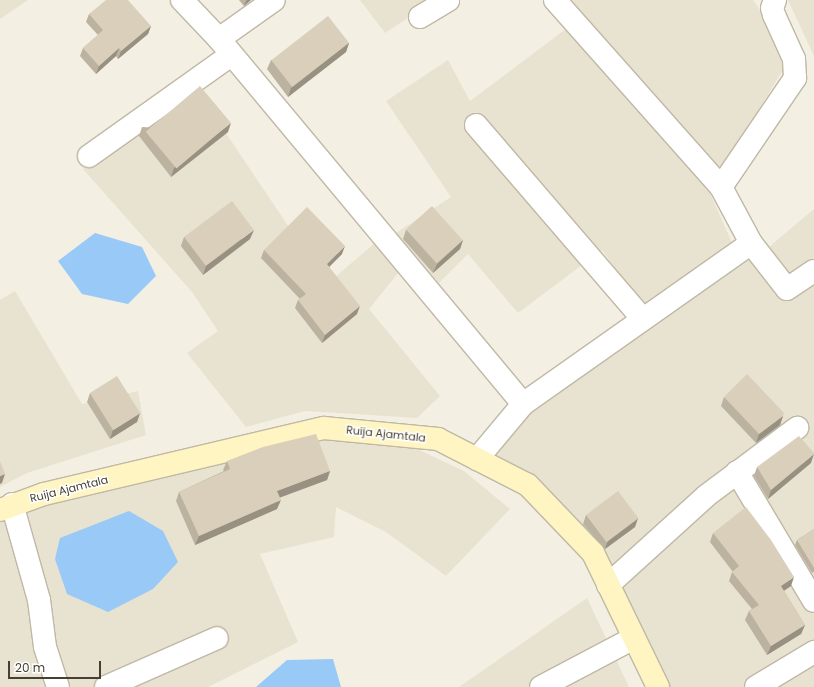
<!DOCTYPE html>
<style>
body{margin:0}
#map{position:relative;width:814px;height:687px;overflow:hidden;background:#f3f0e3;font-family:Poppins,sans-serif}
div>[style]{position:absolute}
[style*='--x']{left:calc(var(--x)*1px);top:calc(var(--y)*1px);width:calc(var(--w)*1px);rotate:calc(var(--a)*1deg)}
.residential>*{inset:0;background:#e8e2d1}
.water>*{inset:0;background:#98c9f7}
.roads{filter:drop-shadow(1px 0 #c0b8a5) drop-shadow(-1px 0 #c0b8a5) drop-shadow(0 1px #c0b8a5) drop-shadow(0 -1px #c0b8a5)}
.street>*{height:22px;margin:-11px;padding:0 11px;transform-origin:11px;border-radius:11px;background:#fff}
.secondary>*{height:22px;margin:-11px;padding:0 11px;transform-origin:11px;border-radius:11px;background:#fff5c2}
.wall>*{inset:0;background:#bbb2a0}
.shaded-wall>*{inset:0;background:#989182}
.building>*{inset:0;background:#d9cfba;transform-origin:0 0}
span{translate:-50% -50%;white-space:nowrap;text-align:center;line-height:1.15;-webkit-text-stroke:3px #fff;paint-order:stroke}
.street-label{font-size:11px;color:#464033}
.scale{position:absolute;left:8px;top:661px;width:93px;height:18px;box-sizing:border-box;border:2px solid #464033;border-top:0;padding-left:5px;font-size:12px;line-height:14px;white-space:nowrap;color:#464033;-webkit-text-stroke:3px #fff;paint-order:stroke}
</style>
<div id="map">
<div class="residential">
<i style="clip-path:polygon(0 0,28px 0,0 19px)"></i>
<i style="clip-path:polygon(360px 0,435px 0,385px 33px)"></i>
<i style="clip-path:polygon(569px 0,753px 0,792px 55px,709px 191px,733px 245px,646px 310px,602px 250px,518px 313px,468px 254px,439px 283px,396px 233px,451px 197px,386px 101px,448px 60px,470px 101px,583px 16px)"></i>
<i style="clip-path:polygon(788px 0,814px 0,814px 56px)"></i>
<i style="clip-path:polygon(197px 90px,327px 284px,376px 242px,399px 272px,369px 309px,440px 396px,417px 418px,305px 411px,246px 427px,187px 353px,218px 331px,192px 292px,83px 169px)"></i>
<i style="clip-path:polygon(814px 209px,814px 687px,660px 687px,612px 582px,476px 449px,666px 314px,769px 247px)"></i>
<i style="clip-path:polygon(15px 291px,82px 404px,138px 391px,146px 435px,27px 473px,0 487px,0 300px)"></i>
<i style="clip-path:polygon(293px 435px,417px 449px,464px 471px,510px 509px,446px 576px,386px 532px,336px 507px,334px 537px,260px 554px,298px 642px,208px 687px,0 687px,0 512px)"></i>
<i style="clip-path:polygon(587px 598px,629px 687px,459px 687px)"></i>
</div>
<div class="water">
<i style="clip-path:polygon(95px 233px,142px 247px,156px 276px,128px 304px,82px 294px,58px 261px)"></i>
<i style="clip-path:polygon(129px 511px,163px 531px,178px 562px,153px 589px,108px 612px,67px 594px,55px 559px,60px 538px)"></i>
<i style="clip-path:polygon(333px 659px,341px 687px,256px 687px,287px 660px)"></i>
</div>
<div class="roads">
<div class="street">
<i style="--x:182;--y:0;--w:54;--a:46.5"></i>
<i style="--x:219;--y:39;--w:475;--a:50.2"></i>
<i style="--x:555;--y:0;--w:250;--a:48.4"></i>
<i style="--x:420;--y:17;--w:33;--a:-31"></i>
<i style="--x:219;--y:39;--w:67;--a:-35.3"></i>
<i style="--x:476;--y:125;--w:256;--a:49.3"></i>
<i style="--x:89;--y:156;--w:174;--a:-35.4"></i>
<i style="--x:751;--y:243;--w:58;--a:52"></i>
<i style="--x:787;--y:289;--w:32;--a:-34"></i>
<i style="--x:477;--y:459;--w:72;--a:-50.1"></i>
<i style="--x:523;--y:404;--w:279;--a:-35.2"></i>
<i style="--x:751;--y:243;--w:64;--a:-118.2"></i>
<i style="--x:721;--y:187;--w:132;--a:-55.8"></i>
<i style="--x:795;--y:78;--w:19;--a:-93"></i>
<i style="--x:794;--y:59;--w:48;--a:-114.4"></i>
<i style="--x:774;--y:15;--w:7;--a:-106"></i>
<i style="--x:772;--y:8;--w:9;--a:-69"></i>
<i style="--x:737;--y:472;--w:150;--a:59.2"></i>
<i style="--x:12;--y:504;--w:100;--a:74.3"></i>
<i style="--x:39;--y:600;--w:47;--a:82.7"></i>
<i style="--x:45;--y:647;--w:42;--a:72"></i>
<i style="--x:608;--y:585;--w:132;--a:-42.2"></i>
<i style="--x:706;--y:496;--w:114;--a:-36.8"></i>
<i style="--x:106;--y:687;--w:121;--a:-23.8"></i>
<i style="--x:541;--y:687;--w:105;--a:-27.8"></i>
<i style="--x:756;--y:687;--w:68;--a:-31.1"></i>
</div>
<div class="secondary">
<i style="--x:0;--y:510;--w:47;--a:-20"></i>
<i style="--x:44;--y:494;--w:288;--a:-13.3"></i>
<i style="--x:324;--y:428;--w:115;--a:5.5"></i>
<i style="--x:438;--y:439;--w:101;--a:27.1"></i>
<i style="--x:528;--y:485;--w:94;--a:46.3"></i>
<i style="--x:593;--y:553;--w:149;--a:64.1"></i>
</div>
</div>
<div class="wall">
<i style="clip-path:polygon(239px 0,251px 0,244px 6px)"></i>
<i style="clip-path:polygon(89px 14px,151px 26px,148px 34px,118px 59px,116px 56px,96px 74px,80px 56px,83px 48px,98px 35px,86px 22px)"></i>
<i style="clip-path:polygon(349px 43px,346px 52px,288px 97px,267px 69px,271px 60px)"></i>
<i style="clip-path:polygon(142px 127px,228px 132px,171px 177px,139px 136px)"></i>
<i style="clip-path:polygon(406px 230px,463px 240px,460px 249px,433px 273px,403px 239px)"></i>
<i style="clip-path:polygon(184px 237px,250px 239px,203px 275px,181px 246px)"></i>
<i style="clip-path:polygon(264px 250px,342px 254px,329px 267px,357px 314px,322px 343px,295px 308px,298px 300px,300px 299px,261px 258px)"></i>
<i style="clip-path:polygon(90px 393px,140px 413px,137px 422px,110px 439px,87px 402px)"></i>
<i style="clip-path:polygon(724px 397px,783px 416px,780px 425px,756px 443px,721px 406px)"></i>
<i style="clip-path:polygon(227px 461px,330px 471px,327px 480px,279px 498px,277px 509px,195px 545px,176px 501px,179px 492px,224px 471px,223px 470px)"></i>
<i style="clip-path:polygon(811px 463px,768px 499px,754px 476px,757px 467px)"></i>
<i style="clip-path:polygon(586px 515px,638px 518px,635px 527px,605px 549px,583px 524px)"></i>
<i style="clip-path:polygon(814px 529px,814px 572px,812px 573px,795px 545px,797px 540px)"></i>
<i style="clip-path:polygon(713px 533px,791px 586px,784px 591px,805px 625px,801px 634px,767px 655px,745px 620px,749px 611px,752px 609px,729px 581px,732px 572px,733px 572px,710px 542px)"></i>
</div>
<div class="shaded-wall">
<i style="clip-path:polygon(247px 0,251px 0,244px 6px,246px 1px)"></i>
<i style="clip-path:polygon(151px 26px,148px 34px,118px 59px,121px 51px)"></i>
<i style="clip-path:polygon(349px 43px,346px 52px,288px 97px,291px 88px)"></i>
<i style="clip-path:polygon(119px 48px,116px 56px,96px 74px,99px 66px)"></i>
<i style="clip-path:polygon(231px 123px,228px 132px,171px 177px,174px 168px)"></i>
<i style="clip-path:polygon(254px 230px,250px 239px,203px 275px,206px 266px)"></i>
<i style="clip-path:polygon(463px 240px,460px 249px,433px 273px,437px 264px)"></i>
<i style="clip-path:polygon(345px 246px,342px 254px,324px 272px,327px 264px)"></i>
<i style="clip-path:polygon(360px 306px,357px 314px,322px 343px,325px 335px)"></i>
<i style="clip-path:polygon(140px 413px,137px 422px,110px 439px,113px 430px)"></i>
<i style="clip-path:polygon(783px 416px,780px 425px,756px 443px,759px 434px)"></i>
<i style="clip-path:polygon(814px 454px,811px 463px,768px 499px,771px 490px)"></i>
<i style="clip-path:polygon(330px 471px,327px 480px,273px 500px,277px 491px)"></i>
<i style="clip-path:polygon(5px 474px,2px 483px,0 484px,0 476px)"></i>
<i style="clip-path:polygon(281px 500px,277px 509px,195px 545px,199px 536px)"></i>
<i style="clip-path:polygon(638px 518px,635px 527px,605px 549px,608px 540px)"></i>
<i style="clip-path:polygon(794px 577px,791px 586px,777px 595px,781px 586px)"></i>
<i style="clip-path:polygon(805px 625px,801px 634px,767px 655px,771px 646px)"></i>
</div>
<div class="building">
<i style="clip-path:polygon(106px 0,128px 0,151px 26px,121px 51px,119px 48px,99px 66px,83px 48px,103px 30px,89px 14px)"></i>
<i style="left:328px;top:16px;width:34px;height:72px;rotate:52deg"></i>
<i style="left:200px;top:86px;width:48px;height:71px;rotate:50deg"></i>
<i style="left:232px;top:201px;width:36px;height:60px;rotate:53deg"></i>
<i style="left:432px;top:206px;width:46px;height:35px;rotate:48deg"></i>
<i style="clip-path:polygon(307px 207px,345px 246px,327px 264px,360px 306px,325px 335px,298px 300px,306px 294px,264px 250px)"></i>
<i style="clip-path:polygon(747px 374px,784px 413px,783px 416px,759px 434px,724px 397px)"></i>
<i style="left:117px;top:376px;width:44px;height:32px;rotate:58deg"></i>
<i style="clip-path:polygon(316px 434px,330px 471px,277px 491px,281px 500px,199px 536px,179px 492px,230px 469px,227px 461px,263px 447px)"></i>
<i style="clip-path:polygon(799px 436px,814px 453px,814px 454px,771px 490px,757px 467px)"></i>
<i style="clip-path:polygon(0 461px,5px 474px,0 476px)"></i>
<i style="left:618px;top:491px;width:34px;height:40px;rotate:53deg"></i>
<i style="clip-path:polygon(746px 507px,771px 540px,794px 577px,781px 586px,805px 625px,771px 646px,749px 611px,759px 605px,732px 572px,739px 566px,713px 533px)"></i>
<i style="clip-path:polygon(814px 529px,814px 568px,797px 540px)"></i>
</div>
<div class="street-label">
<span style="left:386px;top:434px;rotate:6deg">Ruija Ajamtala</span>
<span style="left:69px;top:489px;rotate:-14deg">Ruija Ajamtala</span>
</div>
<div class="scale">20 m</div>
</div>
